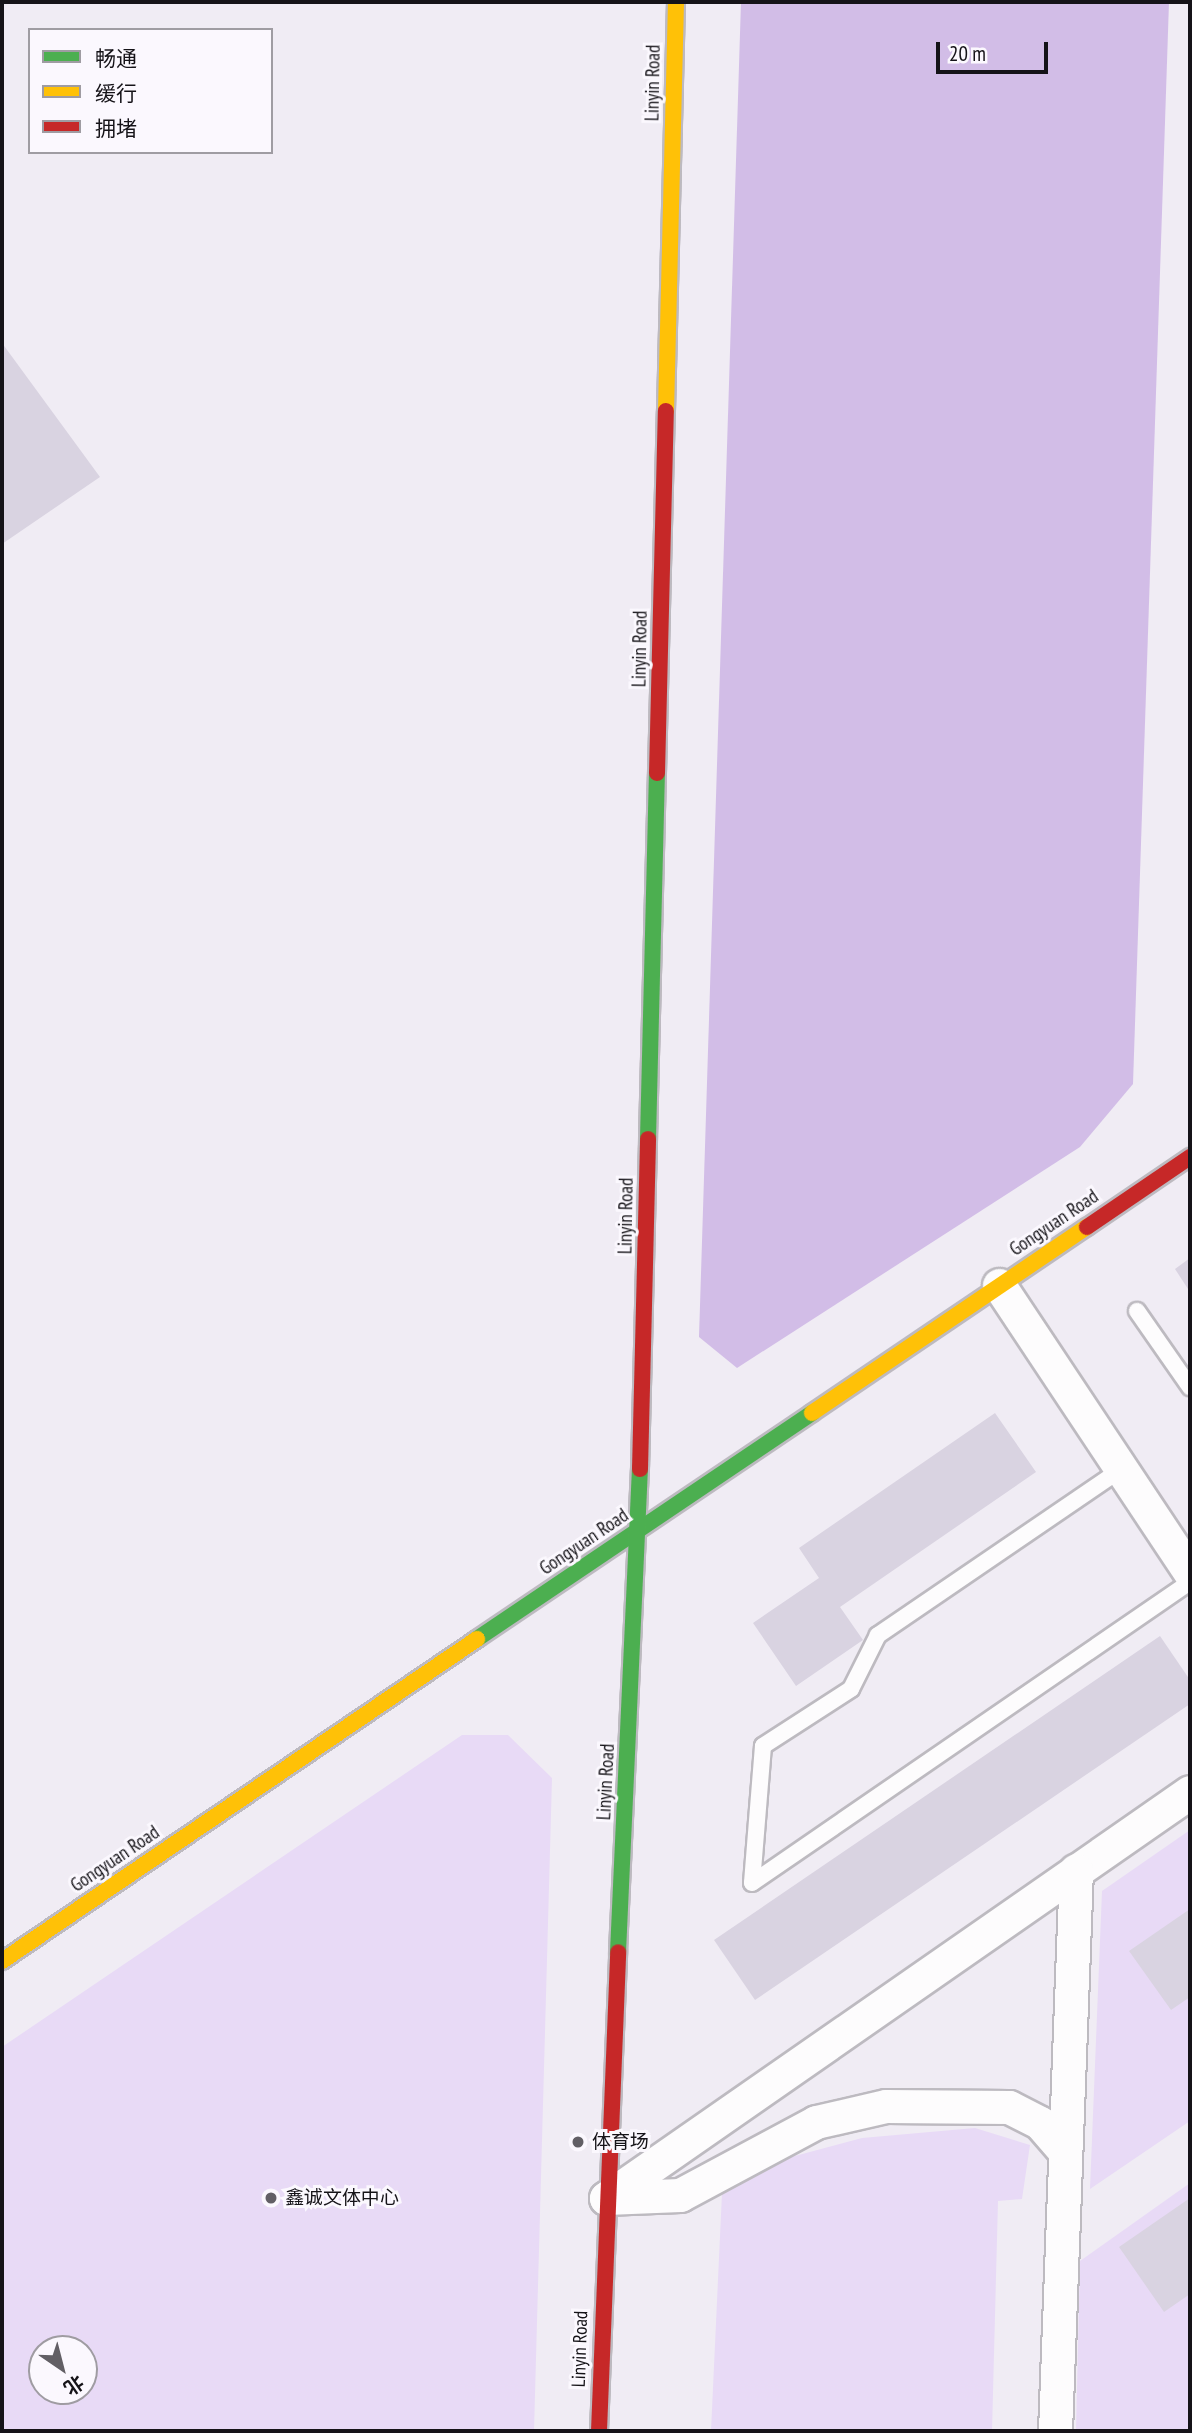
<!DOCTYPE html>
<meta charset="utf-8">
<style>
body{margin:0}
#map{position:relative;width:1192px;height:2433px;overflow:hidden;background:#f0ecf4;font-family:"PT Sans Narrow","Noto Sans SC",sans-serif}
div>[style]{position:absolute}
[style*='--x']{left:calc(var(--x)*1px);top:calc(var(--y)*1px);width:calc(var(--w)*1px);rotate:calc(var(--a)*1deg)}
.green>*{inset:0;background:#e8daf6}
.forest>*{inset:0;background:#d2bde7}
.building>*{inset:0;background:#d9d3e1}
.roads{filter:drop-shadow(2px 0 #bdbac0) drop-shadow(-2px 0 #bdbac0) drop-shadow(0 2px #bdbac0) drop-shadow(0 -2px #bdbac0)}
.lane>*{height:16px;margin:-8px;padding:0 8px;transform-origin:8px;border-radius:8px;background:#fdfcfd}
.street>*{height:33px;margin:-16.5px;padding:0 16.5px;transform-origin:16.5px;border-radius:16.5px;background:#fdfcfd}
.fast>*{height:16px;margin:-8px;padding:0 8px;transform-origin:8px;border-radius:8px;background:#4caf50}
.slow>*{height:16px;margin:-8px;padding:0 8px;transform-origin:8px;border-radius:8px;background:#ffc107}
.jam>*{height:16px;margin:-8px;padding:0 8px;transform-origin:8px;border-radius:8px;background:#c62828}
.dots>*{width:19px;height:19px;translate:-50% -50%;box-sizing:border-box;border:4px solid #fbf8fe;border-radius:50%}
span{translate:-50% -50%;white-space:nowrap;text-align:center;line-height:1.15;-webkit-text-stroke:6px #fbf8fe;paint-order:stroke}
.street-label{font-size:19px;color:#151318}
.poi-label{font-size:19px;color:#151318}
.left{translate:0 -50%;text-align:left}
.frame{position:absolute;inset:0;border:4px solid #151318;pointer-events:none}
.legend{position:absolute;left:28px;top:28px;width:245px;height:126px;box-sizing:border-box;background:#fbf8fe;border:2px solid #9f9ca2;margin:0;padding:9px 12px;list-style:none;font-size:21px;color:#151318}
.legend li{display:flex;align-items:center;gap:14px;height:35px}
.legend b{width:35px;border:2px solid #9f9ca2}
.north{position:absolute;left:28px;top:2335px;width:70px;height:70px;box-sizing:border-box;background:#fbf8fe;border:2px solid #9f9ca2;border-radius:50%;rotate:145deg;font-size:19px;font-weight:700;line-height:28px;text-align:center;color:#151318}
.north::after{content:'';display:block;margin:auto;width:24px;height:32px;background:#625f65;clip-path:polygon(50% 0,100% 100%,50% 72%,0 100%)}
.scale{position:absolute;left:936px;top:42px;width:112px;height:32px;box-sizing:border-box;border:4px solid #151318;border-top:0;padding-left:9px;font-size:21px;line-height:24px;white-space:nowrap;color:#151318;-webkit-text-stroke:5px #fbf8fe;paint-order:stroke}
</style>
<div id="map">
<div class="green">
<i style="clip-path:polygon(evenodd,462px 1735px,508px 1735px,552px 1778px,534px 2431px,2px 2431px,2px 2047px,462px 1735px,42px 2349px,84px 2349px,84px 2391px,42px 2391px,42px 2349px)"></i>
<i style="clip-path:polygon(1190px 1830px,1190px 2121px,1090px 2189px,1102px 1891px)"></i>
<i style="clip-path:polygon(975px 2128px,1030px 2145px,1022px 2199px,998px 2201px,992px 2431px,711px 2431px,722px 2193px,780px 2160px,862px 2138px)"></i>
<i style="clip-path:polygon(1190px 2183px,1190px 2431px,1076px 2431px,1080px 2261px)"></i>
</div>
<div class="forest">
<i style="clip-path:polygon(741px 2px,1169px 2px,1133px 1084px,1080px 1147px,737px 1368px,699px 1337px)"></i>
</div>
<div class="building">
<i style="clip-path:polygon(2px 343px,100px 477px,2px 544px)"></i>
<i style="clip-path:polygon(1190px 1258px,1190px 1292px,1175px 1269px)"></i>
<i style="clip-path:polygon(995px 1413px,1036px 1472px,840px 1607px,863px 1640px,796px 1686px,753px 1623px,819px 1578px,799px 1548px)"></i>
<i style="clip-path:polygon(1160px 1636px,1190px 1680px,1190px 1704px,755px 2000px,714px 1940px)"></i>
<i style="clip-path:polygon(1190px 1909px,1190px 1997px,1171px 2010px,1129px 1951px)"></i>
<i style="clip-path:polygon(1190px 2198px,1190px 2294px,1164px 2312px,1119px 2247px)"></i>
</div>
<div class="roads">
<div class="lane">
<i style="--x:1137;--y:1311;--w:93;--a:55.1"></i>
<i style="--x:1123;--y:1468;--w:297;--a:145.7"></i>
<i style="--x:878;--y:1635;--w:60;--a:116.6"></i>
<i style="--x:851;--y:1689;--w:105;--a:147.1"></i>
<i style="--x:763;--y:1746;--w:137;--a:94.6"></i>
<i style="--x:752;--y:1883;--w:531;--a:-34.5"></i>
</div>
<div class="street">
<i style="--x:999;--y:1285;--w:345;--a:56.4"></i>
<i style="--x:606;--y:2198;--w:711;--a:-34.81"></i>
<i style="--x:606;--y:2198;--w:74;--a:-2.3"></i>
<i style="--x:680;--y:2195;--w:154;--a:-28.2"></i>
<i style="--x:816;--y:2122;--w:72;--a:-12.9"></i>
<i style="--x:886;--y:2106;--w:123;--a:0.5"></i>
<i style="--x:1009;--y:2107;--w:35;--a:27"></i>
<i style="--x:1040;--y:2123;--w:38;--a:49"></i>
<i style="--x:1055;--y:2431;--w:561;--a:-87.86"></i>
</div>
<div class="fast">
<i style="--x:648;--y:1139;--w:366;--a:-88.6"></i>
<i style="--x:477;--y:1639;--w:404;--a:-34"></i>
<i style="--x:618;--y:1952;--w:484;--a:-87.4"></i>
</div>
<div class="slow">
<i style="--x:666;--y:411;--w:409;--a:-88.6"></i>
<i style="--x:812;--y:1413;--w:332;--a:-34.1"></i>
<i style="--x:2;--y:1961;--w:574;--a:-34.13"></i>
</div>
<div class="jam">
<i style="--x:657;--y:773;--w:362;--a:-88.6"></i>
<i style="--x:1087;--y:1227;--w:125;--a:-34.2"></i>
<i style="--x:640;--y:1469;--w:330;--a:-88.6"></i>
<i style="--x:599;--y:2431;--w:479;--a:-87.7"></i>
</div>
</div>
<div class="dots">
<i style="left:578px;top:2142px;background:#625f65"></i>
<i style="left:271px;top:2198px;background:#625f65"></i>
</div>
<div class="street-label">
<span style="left:653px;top:83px;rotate:-89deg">Linyin Road</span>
<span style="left:640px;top:649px;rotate:-89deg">Linyin Road</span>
<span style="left:626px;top:1216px;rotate:-89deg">Linyin Road</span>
<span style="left:1054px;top:1223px;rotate:-34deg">Gongyuan Road</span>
<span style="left:584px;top:1542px;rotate:-34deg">Gongyuan Road</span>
<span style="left:606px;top:1782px;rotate:-87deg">Linyin Road</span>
<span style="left:115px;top:1859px;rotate:-34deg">Gongyuan Road</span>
<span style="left:580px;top:2349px;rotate:-88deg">Linyin Road</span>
</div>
<div class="poi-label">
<span class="left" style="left:592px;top:2142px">体育场</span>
<span class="left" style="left:285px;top:2198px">鑫诚文体中心</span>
</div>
<div class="frame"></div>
<ul class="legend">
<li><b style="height:9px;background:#4caf50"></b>畅通</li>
<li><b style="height:9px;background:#ffc107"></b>缓行</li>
<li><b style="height:9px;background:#c62828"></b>拥堵</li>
</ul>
<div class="north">北</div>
<div class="scale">20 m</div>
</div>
